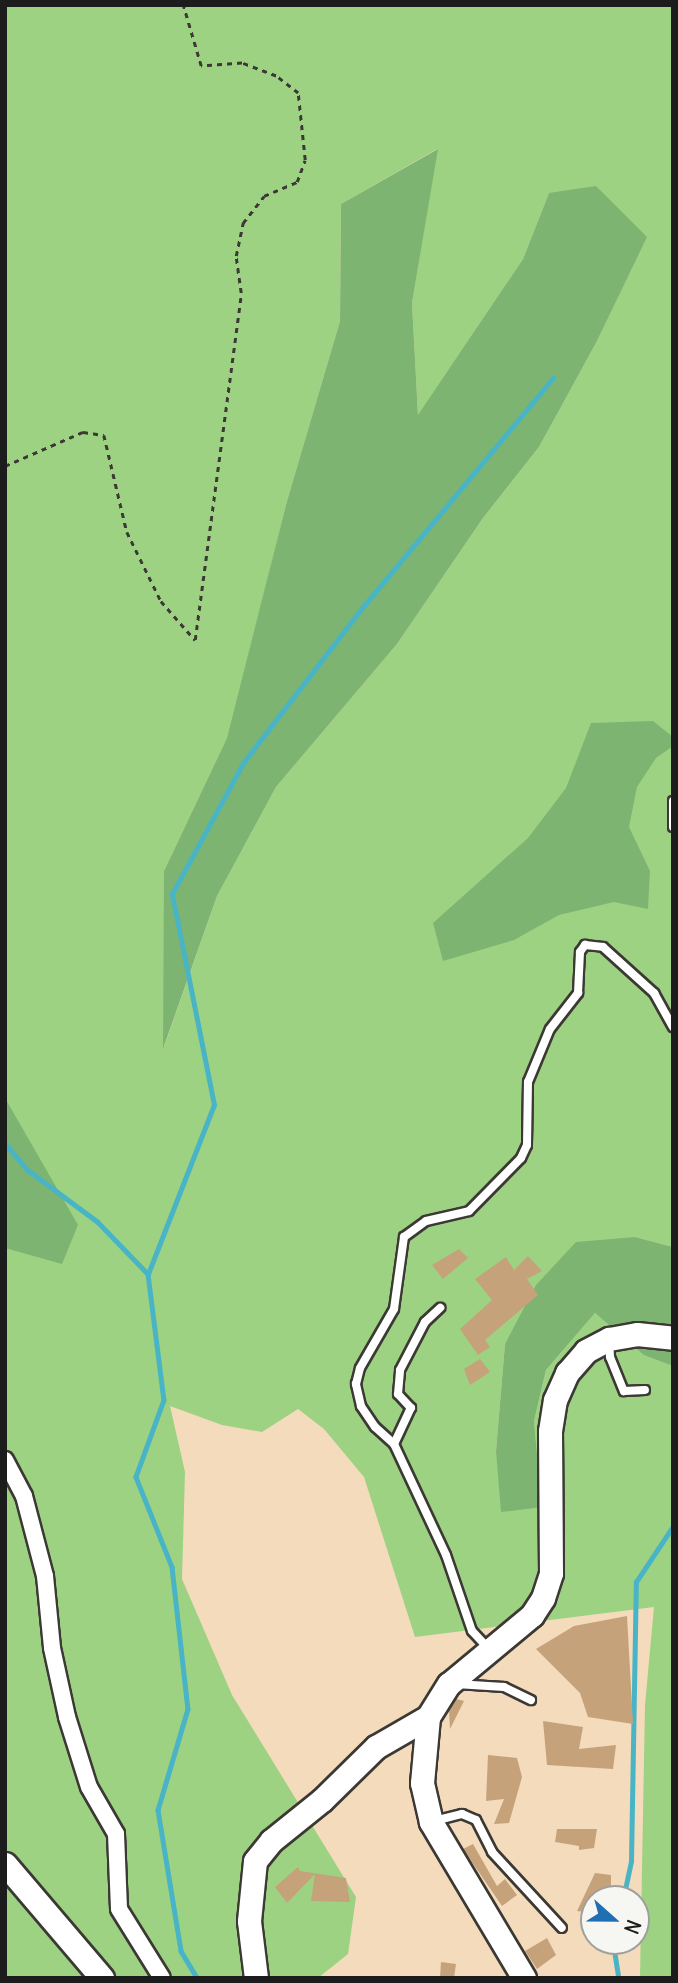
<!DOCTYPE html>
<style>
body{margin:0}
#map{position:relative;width:678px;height:1983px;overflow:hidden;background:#f3dbbc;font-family:Delius,sans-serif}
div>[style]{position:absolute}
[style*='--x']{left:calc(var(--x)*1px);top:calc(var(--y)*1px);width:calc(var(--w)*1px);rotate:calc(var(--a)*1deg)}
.green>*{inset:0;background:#9dd283}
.forest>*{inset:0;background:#7eb471}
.stream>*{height:4.5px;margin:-2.25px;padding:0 2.25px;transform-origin:2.25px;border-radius:2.25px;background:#48b4c5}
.building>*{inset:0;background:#c6a27a}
.path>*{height:2.5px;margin-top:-1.25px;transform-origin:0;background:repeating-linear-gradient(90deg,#3c3934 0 5px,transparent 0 10px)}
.roads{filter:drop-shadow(2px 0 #3c3934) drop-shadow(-2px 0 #3c3934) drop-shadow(0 2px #3c3934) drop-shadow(0 -2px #3c3934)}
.lane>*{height:8px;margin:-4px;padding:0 4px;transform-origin:4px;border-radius:4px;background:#fff}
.street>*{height:16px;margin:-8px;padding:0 8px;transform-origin:8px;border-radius:8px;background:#fff}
.secondary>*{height:23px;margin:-11.5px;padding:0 11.5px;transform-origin:11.5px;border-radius:11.5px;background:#fff}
span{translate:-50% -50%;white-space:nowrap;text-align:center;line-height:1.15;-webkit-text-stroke:5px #f6f6f2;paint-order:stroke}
.frame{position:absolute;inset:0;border:7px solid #1c1c1c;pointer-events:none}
.north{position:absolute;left:580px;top:1885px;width:70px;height:70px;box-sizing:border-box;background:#f6f6f2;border:2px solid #9f9f9c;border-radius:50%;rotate:111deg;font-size:19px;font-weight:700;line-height:28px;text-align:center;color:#1c1c1c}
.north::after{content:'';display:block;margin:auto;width:24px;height:32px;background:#1f6fb2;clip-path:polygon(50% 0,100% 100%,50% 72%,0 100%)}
</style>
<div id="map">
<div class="green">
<i style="clip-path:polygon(evenodd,5px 5px,673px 5px,673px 1247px,635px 1237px,505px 1344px,496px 1451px,542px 1507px,534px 1421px,546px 1370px,595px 1313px,644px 1354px,673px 1366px,673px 1978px,640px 1978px,645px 1705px,654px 1607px,415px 1637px,364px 1477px,324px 1429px,298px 1409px,262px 1432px,222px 1425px,170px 1406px,185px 1472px,182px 1579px,232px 1695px,356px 1897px,348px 1954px,318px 1978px,5px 1978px,5px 5px,437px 149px,412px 303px,418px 416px,523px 259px,549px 193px,646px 237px,596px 343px,539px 447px,483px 518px,397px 644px,276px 787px,217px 896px,164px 1047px,164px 871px,230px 732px,287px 501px,340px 321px,341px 204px,437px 149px)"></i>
</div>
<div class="forest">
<i style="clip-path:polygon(438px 149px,412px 303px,418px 415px,523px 259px,549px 193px,596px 186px,647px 237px,596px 343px,539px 447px,483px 518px,397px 644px,276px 787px,217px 896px,163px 1049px,164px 871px,227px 738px,287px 501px,340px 321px,341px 204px)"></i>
<i style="clip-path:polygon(653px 721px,673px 737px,673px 746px,656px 758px,637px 787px,629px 827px,650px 871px,648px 909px,614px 902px,559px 915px,514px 940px,443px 961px,433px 923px,528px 838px,566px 788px,591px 723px)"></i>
<i style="clip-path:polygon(5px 1098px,78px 1225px,62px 1264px,5px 1248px)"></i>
<i style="clip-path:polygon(635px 1237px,673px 1247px,673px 1366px,644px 1355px,595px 1313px,546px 1370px,534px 1421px,542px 1507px,501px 1512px,496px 1451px,505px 1344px,536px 1285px,576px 1242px)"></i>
</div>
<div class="stream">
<i style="--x:5;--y:1143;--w:35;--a:50"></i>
<i style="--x:28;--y:1170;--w:87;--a:36.6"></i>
<i style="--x:98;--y:1222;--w:72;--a:46.1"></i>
<i style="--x:148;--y:1274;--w:127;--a:82.8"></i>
<i style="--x:164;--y:1400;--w:82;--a:110"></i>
<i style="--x:136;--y:1477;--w:97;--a:68.2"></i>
<i style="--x:172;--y:1567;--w:143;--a:83.6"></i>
<i style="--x:188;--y:1709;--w:105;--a:106.5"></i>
<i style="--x:158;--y:1810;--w:143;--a:80.7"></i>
<i style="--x:181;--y:1951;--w:31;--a:59"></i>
<i style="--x:148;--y:1274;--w:181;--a:-68.7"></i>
<i style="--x:214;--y:1105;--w:215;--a:-101.3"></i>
<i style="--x:172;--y:894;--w:149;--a:-61.5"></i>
<i style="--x:243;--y:763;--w:195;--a:-52.5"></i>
<i style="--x:362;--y:608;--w:299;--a:-50.3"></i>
<i style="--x:623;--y:1899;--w:39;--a:-78"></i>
<i style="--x:631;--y:1861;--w:279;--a:-89"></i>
<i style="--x:636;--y:1582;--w:67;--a:-56.5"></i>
<i style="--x:613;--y:1941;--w:37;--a:81"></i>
</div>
<div class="building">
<i style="clip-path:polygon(459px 1249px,468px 1258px,443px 1279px,432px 1265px)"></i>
<i style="clip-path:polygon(528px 1256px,542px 1271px,527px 1279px,538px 1295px,485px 1340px,490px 1347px,478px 1355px,460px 1329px,492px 1300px,475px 1279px,506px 1257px,514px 1270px)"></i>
<i style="clip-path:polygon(480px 1359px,490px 1372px,470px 1385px,464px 1369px)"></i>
<i style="clip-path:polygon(627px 1616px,633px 1724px,588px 1717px,580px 1693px,536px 1649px,574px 1626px)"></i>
<i style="clip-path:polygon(456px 1699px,464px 1701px,450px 1729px,449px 1710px)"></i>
<i style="clip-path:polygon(543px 1721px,583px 1727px,579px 1749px,616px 1745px,613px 1769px,547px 1765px)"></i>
<i style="clip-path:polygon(488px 1755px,517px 1758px,522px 1777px,509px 1823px,494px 1824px,504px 1799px,486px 1801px)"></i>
<i style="clip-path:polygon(557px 1829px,597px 1829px,594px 1848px,579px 1850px,579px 1846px,555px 1842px)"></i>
<i style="clip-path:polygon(473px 1844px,497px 1886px,505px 1879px,517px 1895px,502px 1906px,463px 1849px)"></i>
<i style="clip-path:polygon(298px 1867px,300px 1871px,346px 1878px,350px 1902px,311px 1901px,315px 1874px,287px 1903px,275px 1887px)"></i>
<i style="clip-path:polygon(595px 1873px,611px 1875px,611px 1899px,594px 1899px,594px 1913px,577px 1911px)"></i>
<i style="clip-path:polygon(547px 1938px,556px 1955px,537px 1969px,525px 1951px)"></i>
<i style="clip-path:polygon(441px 1962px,456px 1964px,454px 1978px,440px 1978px)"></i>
</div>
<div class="path">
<i style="--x:5;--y:466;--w:85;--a:-23.6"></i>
<i style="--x:83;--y:432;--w:21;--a:8"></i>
<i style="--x:104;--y:435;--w:100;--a:76.7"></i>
<i style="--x:127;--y:532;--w:77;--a:63.8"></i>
<i style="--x:161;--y:601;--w:52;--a:48.9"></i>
<i style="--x:195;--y:640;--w:350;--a:-82.4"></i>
<i style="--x:241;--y:293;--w:37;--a:-98"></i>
<i style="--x:236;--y:256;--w:34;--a:-78"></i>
<i style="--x:243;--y:223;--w:34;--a:-52"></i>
<i style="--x:264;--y:196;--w:36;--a:-23"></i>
<i style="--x:297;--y:182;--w:23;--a:-70"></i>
<i style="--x:305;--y:160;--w:67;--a:-96"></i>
<i style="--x:298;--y:93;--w:28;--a:-142"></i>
<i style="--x:276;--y:76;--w:36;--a:-159"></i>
<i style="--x:242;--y:63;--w:41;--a:175.8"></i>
<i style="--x:201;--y:66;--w:64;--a:-106.4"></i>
</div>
<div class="roads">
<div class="lane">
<i style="--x:673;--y:801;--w:26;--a:90"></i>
<i style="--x:609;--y:1342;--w:15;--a:86"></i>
<i style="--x:610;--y:1357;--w:37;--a:68"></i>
<i style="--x:624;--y:1391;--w:21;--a:-3"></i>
<i style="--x:394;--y:1444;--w:40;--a:-65"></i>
<i style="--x:411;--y:1408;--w:19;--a:-133"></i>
<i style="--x:398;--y:1394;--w:24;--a:-85"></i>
<i style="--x:400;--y:1370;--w:54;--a:-62.5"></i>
<i style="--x:425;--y:1322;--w:21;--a:-43"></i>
<i style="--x:488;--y:1648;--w:23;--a:-133"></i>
<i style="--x:472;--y:1631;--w:80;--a:-108.9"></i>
<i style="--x:446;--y:1555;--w:123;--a:-115.1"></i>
<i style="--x:394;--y:1444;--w:25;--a:-138"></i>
<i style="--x:375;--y:1427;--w:25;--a:-124"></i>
<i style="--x:361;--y:1406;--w:23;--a:-103"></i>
<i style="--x:356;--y:1384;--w:16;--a:-76"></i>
<i style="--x:360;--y:1368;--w:68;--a:-60"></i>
<i style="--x:394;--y:1309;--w:73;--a:-82.1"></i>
<i style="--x:404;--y:1237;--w:27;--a:-36"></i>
<i style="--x:426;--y:1221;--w:44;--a:-13.1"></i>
<i style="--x:469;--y:1211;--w:74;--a:-45.5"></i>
<i style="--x:521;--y:1158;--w:14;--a:-65"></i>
<i style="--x:527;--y:1145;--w:63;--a:-89.1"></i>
<i style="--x:528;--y:1082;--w:57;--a:-67.5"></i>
<i style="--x:550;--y:1029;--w:46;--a:-52.1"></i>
<i style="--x:578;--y:993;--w:41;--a:-87.2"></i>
<i style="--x:580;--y:952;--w:9;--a:-54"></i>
<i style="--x:585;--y:945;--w:18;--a:6"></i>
<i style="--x:603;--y:947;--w:69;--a:42"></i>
<i style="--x:654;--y:993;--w:39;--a:61"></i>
<i style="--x:456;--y:1684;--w:48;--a:3.6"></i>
<i style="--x:504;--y:1687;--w:30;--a:26"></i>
<i style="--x:434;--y:1821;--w:29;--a:-14"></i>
<i style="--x:462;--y:1814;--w:15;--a:23"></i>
<i style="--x:476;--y:1820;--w:36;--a:63"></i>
<i style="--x:492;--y:1852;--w:103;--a:47.4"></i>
</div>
<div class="street">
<i style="--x:5;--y:1460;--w:41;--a:62.2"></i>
<i style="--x:24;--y:1496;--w:83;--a:75.3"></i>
<i style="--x:45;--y:1576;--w:72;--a:84.4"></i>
<i style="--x:52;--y:1648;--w:71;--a:77.7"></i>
<i style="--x:67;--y:1717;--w:73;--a:72.6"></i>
<i style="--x:89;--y:1787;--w:54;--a:60.1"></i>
<i style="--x:116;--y:1834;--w:75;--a:87.7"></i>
<i style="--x:119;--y:1909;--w:81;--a:58.1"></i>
</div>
<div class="secondary">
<i style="--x:5;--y:1864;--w:150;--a:49.6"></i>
<i style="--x:256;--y:1978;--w:57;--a:-97"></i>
<i style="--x:249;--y:1921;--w:60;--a:-84.3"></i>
<i style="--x:255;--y:1861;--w:26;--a:-51"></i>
<i style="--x:271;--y:1841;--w:65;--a:-38.8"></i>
<i style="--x:322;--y:1800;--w:76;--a:-44.5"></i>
<i style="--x:376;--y:1747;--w:60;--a:-30"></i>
<i style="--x:524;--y:1978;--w:182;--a:-120.8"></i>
<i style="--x:431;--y:1822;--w:40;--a:-103"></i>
<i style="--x:422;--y:1783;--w:66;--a:-84.8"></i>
<i style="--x:428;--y:1717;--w:39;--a:-58"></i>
<i style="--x:449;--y:1684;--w:108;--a:-39.7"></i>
<i style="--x:532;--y:1615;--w:20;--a:-57"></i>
<i style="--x:543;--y:1598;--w:26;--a:-72"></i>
<i style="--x:551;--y:1573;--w:142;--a:-90.4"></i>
<i style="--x:550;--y:1431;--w:31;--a:-81"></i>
<i style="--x:555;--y:1400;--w:30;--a:-66"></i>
<i style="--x:567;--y:1373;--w:29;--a:-49"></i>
<i style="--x:586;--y:1351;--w:26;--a:-28"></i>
<i style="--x:609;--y:1339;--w:28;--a:-10"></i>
<i style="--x:637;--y:1334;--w:36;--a:6"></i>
</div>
</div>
<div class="frame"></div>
<div class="north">N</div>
</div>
